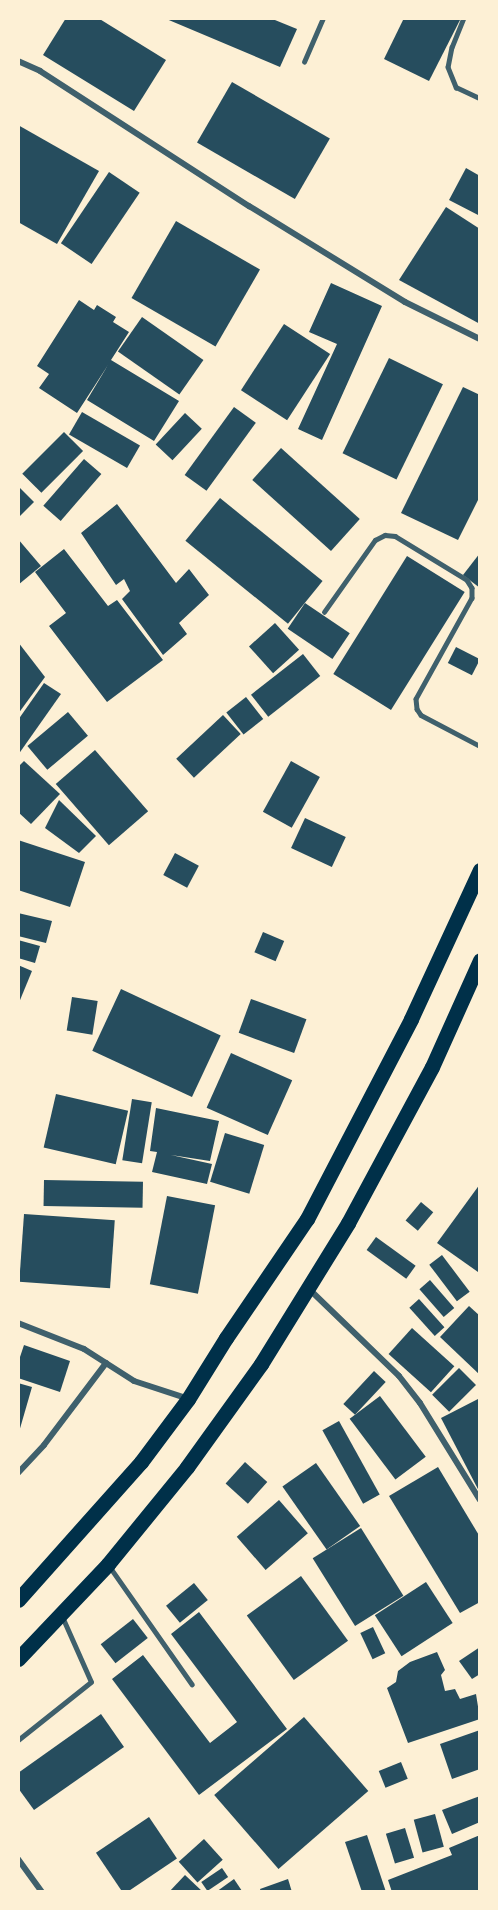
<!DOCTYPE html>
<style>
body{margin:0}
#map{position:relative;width:498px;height:1910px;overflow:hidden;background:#fdf0d5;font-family:"Source Sans 3",sans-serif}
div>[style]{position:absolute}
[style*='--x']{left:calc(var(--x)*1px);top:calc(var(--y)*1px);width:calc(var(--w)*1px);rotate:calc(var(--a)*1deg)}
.building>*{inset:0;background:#264d5e;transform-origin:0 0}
.service>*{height:4.5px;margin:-2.25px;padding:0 2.25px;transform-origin:2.25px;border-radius:2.25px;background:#3f606c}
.minor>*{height:6px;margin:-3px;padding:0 3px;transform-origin:3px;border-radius:3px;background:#3f606c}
.primary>*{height:15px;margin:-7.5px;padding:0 7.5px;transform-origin:7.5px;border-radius:7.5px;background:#003049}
span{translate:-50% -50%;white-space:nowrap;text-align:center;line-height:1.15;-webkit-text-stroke:5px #fdf0d5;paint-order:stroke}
.frame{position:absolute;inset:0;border:20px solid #fdf0d5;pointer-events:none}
</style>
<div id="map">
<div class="building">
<i style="clip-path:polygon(66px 18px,98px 18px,166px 60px,134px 111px,43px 55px)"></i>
<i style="clip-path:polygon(164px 18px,270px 18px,297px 29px,280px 67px)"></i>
<i style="clip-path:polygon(404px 18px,461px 18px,429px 81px,384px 59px)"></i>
<i style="left:232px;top:82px;width:113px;height:70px;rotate:30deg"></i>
<i style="clip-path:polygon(18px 125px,99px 171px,57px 244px,18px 222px)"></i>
<i style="clip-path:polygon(466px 168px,480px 176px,480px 216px,449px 200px)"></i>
<i style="left:109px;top:172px;width:37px;height:86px;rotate:34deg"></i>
<i style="clip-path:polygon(446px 207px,480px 229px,480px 324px,399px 280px)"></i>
<i style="left:176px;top:221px;width:97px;height:89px;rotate:30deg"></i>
<i style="clip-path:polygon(331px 283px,382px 306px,322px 440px,298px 429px,337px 344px,309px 332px)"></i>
<i style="clip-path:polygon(79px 300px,94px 310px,97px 305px,116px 317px,113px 322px,129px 332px,111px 360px,179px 401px,154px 441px,87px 400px,108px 365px,77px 413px,39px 388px,49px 374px,37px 366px)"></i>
<i style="left:142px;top:317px;width:75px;height:42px;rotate:35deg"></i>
<i style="left:284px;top:324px;width:55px;height:79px;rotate:33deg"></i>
<i style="left:389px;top:358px;width:60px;height:106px;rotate:26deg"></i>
<i style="clip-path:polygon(463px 387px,480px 395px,480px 496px,458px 540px,401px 513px)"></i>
<i style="left:234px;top:407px;width:27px;height:84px;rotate:36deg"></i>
<i style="left:82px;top:412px;width:67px;height:26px;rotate:30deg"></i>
<i style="left:185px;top:413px;width:23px;height:43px;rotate:43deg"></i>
<i style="left:64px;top:432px;width:27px;height:59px;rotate:45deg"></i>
<i style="left:281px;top:448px;width:106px;height:43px;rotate:42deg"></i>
<i style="left:84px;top:459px;width:23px;height:62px;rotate:41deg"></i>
<i style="clip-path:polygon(18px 486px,34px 502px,18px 518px)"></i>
<i style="left:220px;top:498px;width:132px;height:55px;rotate:39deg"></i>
<i style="clip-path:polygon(117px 504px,176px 583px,189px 569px,209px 595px,179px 623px,187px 634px,163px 655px,122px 599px,130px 591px,124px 579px,116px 585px,81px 533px)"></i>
<i style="clip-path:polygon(18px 539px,41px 566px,18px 585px)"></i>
<i style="clip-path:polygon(64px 549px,108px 606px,117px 600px,163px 660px,107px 702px,49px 626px,66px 613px,35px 572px)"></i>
<i style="clip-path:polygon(480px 553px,480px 588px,463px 575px)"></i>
<i style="left:407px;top:556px;width:68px;height:139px;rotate:32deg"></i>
<i style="left:305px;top:603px;width:54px;height:31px;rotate:34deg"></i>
<i style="left:275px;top:623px;width:36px;height:35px;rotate:48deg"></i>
<i style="clip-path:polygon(18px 642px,45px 677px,18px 714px)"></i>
<i style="left:456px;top:647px;width:27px;height:18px;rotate:27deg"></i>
<i style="left:303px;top:654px;width:28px;height:66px;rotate:52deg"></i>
<i style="clip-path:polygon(44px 683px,61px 694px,18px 755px,18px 720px)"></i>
<i style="left:246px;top:697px;width:28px;height:25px;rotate:52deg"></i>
<i style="left:68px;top:712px;width:31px;height:53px;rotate:50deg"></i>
<i style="left:223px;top:715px;width:26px;height:64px;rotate:47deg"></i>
<i style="left:95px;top:750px;width:81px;height:52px;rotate:49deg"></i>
<i style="clip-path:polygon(24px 761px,60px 794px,31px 824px,18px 812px,18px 767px)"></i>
<i style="left:291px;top:761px;width:33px;height:58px;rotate:29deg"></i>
<i style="clip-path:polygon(59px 800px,96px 836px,79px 853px,45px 828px)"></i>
<i style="left:305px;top:818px;width:45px;height:33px;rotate:25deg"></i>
<i style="clip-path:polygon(18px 840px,85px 862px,70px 907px,18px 890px)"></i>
<i style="left:175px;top:853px;width:27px;height:25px;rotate:28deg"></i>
<i style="clip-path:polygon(18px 913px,52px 921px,46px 943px,18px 936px)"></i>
<i style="left:263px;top:932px;width:23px;height:22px;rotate:23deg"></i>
<i style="clip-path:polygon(18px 940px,40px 946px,35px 963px,18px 958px)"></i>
<i style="clip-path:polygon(18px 965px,32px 971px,18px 1005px)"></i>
<i style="left:121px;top:989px;width:110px;height:68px;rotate:25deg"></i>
<i style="left:72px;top:997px;width:26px;height:34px;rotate:9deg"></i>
<i style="left:251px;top:999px;width:59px;height:36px;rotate:20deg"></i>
<i style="left:231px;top:1053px;width:67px;height:60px;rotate:24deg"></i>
<i style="left:56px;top:1094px;width:74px;height:55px;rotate:13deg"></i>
<i style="left:132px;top:1099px;width:20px;height:62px;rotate:9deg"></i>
<i style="clip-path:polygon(156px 1108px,219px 1121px,210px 1161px,171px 1155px,212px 1164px,207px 1184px,152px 1172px,157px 1152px,150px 1151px)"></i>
<i style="left:225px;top:1133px;width:41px;height:51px;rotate:17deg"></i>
<i style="left:44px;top:1180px;width:99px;height:26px;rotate:1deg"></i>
<i style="clip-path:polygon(480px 1184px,480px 1270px,478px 1272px,437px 1243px)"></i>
<i style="left:167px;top:1196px;width:49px;height:90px;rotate:11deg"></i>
<i style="left:421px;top:1202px;width:16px;height:24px;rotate:40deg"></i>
<i style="left:24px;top:1214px;width:91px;height:68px;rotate:4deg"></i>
<i style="left:376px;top:1237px;width:49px;height:16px;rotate:36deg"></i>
<i style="left:442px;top:1255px;width:46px;height:16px;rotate:53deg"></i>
<i style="left:430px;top:1280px;width:37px;height:14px;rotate:49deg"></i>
<i style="left:419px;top:1299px;width:38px;height:13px;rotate:48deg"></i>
<i style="clip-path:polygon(469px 1306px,480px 1316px,480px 1375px,440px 1337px)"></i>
<i style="left:412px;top:1328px;width:57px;height:35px;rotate:42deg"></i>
<i style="clip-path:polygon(24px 1345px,70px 1361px,60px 1392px,18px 1378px,18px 1363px)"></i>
<i style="left:459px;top:1368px;width:24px;height:38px;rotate:45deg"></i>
<i style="left:374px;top:1371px;width:16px;height:45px;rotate:43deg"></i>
<i style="clip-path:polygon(18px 1383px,32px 1387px,19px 1432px,18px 1432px)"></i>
<i style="left:380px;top:1396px;width:76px;height:38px;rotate:53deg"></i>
<i style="clip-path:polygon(478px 1399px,480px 1404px,480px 1493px,441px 1418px)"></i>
<i style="left:339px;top:1421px;width:84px;height:19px;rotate:61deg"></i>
<i style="left:245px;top:1462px;width:30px;height:29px;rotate:42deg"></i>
<i style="left:316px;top:1463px;width:77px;height:41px;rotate:55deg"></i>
<i style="clip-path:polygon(438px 1467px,480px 1537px,480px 1602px,460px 1613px,389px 1496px)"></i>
<i style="left:279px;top:1500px;width:44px;height:56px;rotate:49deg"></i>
<i style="left:361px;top:1528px;width:80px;height:57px;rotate:58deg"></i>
<i style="left:301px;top:1576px;width:80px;height:67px;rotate:54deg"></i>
<i style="left:426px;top:1582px;width:49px;height:61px;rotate:57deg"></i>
<i style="left:194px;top:1583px;width:22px;height:36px;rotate:51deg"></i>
<i style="clip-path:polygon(199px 1612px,287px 1729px,199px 1795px,112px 1679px,143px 1655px,210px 1743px,237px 1722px,171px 1634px)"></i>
<i style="left:133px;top:1619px;width:24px;height:41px;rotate:52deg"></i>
<i style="left:373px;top:1627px;width:29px;height:14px;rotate:65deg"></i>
<i style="clip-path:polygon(480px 1647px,480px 1674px,472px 1679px,459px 1661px)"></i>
<i style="clip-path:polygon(437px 1652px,445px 1670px,441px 1675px,445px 1691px,455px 1689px,460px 1699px,476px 1694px,480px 1719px,408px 1743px,387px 1688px,396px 1682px,398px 1671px,410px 1662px)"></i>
<i style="clip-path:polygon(101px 1714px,124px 1747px,34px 1810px,18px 1788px,18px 1773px)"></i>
<i style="left:304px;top:1717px;width:98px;height:119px;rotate:49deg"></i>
<i style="clip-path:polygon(480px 1730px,480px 1769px,452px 1779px,440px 1744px)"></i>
<i style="left:401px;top:1762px;width:18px;height:24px;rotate:68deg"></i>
<i style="clip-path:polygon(480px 1796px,480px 1822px,452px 1834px,442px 1810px)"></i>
<i style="left:435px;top:1814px;width:34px;height:22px;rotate:75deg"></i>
<i style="left:149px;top:1817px;width:50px;height:64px;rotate:56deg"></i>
<i style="left:405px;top:1828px;width:31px;height:20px;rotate:73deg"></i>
<i style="clip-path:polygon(367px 1835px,386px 1892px,362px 1892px,345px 1842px)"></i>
<i style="clip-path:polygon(480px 1835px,480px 1892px,392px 1892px,388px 1880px,452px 1855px,449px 1848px)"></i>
<i style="left:204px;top:1839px;width:28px;height:34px;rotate:48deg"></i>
<i style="left:222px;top:1868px;width:11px;height:25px;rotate:56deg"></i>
<i style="clip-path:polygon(185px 1875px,203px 1892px,169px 1892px)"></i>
<i style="clip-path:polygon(234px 1879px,242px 1891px,216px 1892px)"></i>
<i style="clip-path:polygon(288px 1879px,292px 1892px,261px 1892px,260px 1889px)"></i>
</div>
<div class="service">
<i style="--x:464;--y:18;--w:31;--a:112"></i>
<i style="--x:452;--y:47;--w:20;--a:101"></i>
<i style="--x:448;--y:67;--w:22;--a:68"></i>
<i style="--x:456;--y:87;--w:26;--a:25"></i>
<i style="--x:304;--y:62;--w:48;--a:-66.6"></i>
<i style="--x:324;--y:612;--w:88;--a:-54.7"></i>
<i style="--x:375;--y:540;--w:11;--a:-27"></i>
<i style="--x:385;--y:535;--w:10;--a:6"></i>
<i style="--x:395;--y:536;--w:84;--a:31.4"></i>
<i style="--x:467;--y:580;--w:9;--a:58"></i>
<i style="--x:472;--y:588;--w:10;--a:90"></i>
<i style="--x:472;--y:598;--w:115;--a:119"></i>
<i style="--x:416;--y:699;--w:10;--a:84"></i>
<i style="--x:417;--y:709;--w:7;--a:56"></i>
<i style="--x:421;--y:715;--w:67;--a:27.7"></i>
<i style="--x:110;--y:1567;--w:143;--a:55"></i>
<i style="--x:18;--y:1740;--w:93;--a:-38.5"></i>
<i style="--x:91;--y:1682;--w:71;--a:-114"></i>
</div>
<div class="minor">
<i style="--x:18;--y:61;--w:24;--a:24"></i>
<i style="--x:40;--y:71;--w:249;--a:32.9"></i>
<i style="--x:249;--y:206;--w:183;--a:31.6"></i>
<i style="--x:405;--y:302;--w:84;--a:26.3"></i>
<i style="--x:309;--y:1289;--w:125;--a:44"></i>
<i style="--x:399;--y:1376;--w:34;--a:52"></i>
<i style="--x:420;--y:1403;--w:114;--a:58.3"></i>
<i style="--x:18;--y:1323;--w:71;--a:21.5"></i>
<i style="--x:84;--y:1349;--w:59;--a:32.6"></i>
<i style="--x:134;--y:1381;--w:55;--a:18.1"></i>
<i style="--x:18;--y:1473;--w:38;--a:-47"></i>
<i style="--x:44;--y:1445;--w:103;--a:-52.9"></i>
<i style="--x:18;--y:1859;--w:41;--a:54"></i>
</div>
<div class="primary">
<i style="--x:18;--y:1600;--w:185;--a:-48.3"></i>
<i style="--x:141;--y:1462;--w:79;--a:-53.3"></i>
<i style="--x:188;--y:1399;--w:72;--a:-58.1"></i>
<i style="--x:226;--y:1338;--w:144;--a:-55.8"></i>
<i style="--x:307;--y:1219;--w:225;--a:-62.5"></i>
<i style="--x:411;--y:1019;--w:164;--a:-65.2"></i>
<i style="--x:18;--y:1659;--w:131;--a:-46.5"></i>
<i style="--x:108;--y:1564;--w:125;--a:-50.8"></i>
<i style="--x:187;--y:1467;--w:127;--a:-54.3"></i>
<i style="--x:261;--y:1364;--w:166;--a:-58.3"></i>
<i style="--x:348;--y:1223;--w:177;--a:-61.7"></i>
<i style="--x:432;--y:1067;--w:117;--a:-65.8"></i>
</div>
<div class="frame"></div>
</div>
